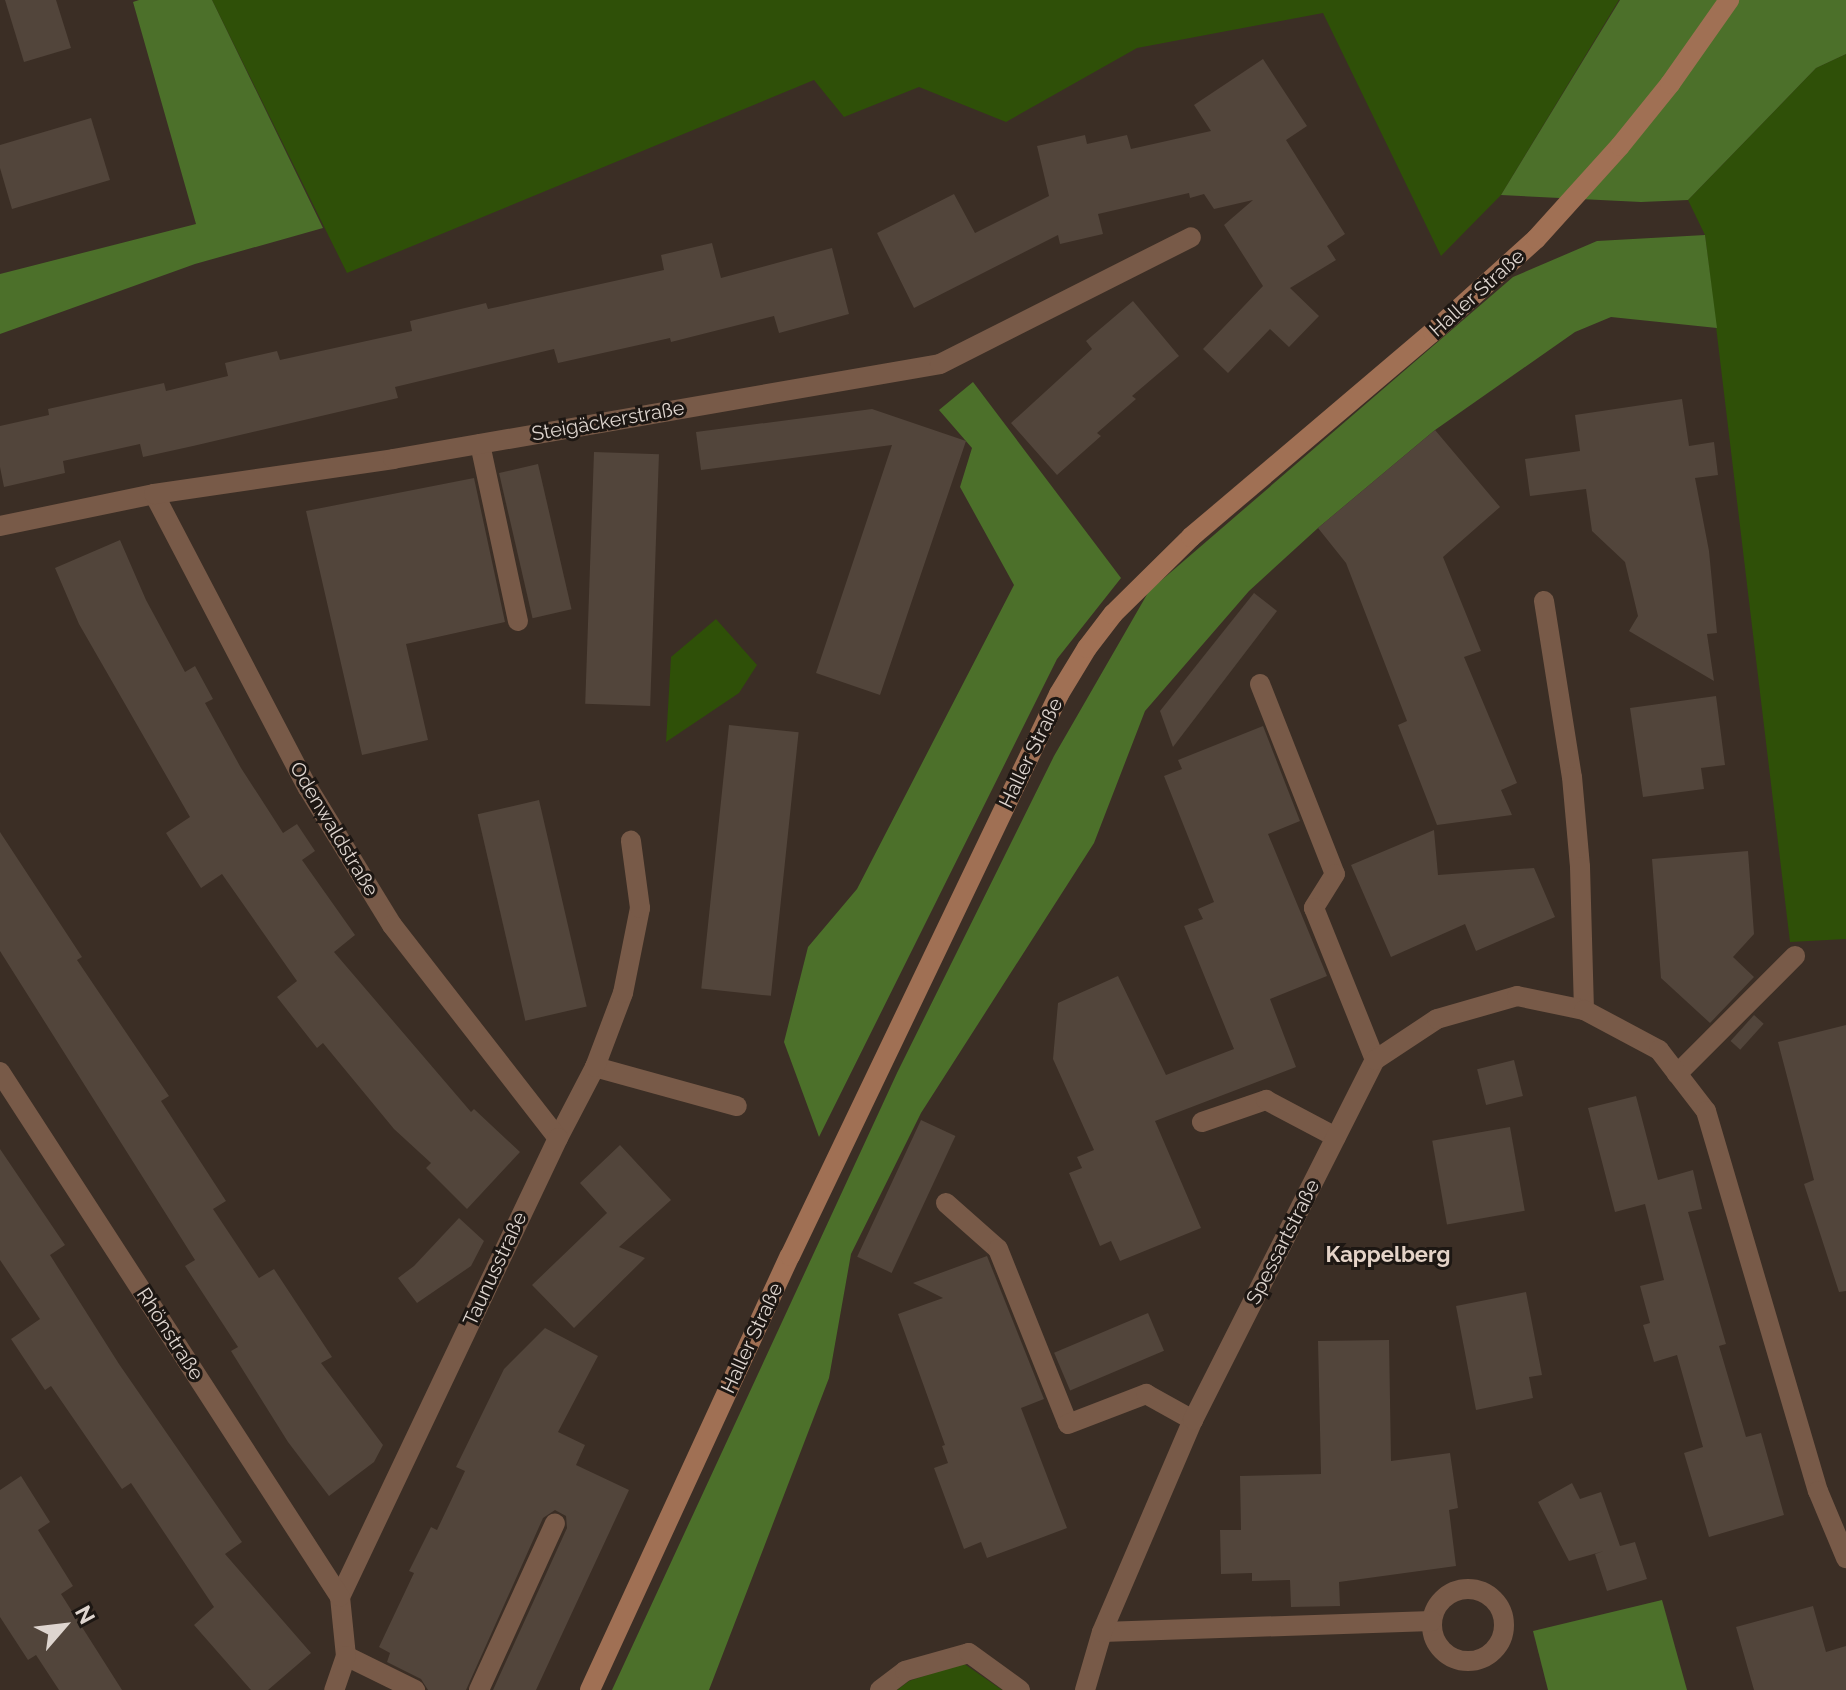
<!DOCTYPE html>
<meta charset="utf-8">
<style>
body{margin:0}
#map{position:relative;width:1846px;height:1690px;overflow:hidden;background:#3b2e25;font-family:Raleway,sans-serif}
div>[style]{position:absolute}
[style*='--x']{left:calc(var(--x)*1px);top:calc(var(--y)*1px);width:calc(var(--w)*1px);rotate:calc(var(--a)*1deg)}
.green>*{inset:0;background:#2f5008}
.forest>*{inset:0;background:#4c702a}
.building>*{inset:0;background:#52453b;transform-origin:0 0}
.service>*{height:20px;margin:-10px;padding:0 10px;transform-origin:10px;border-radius:10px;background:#785a48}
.service>.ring{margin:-10px;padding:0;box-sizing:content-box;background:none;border:20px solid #785a48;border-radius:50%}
.minor>*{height:20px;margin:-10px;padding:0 10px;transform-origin:10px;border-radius:10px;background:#785a48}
.secondary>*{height:20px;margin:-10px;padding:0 10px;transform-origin:10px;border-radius:10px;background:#a07054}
span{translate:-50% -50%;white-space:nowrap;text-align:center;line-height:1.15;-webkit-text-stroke:6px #1d1713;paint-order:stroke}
.street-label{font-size:20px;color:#ded5cf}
.neighbourhood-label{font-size:22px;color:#e4d3c7;font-weight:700}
.north{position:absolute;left:24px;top:1586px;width:80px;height:80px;-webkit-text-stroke:6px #1d1713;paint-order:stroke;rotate:62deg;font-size:22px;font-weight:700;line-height:32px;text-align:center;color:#ded5cf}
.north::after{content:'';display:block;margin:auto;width:28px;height:36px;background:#ded5cf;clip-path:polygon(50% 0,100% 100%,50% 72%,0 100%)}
</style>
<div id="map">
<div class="green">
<i style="clip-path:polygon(212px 0,1619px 0,1501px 195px,1441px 256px,1323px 13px,1137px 48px,1006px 122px,919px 87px,844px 117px,814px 80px,347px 273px)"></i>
<i style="clip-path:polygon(1846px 54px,1846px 939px,1790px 942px,1705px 235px,1688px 200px,1816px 68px)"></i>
<i style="clip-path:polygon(716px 619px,757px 665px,739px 693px,666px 742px,671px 657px)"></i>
<i style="clip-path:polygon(963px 1663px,1002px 1690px,897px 1690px,909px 1681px)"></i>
</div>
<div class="forest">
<i style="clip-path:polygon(139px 0,212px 0,323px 228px,195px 264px,0 334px,0 274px,196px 224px,133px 2px)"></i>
<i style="clip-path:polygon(1620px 0,1846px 0,1846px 54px,1816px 68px,1688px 200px,1641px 202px,1501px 195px)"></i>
<i style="clip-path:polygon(1705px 235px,1717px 328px,1611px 317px,1575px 332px,1435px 430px,1318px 528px,1249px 591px,1145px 711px,1094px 843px,921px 1113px,851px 1254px,829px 1378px,709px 1690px,612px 1690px,897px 1073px,1054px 756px,1149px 591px,1513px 277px,1597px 241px)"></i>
<i style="clip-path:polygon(973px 382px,1121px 578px,1057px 659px,819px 1137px,784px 1042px,808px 947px,857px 889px,1014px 585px,960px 487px,972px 448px,939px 410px)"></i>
<i style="clip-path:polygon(1662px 1600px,1687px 1690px,1548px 1690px,1533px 1631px)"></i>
</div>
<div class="building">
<i style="clip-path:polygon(5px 0,56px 0,71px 48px,24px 62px)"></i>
<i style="clip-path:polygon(1263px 59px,1307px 126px,1286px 140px,1345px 234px,1327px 246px,1336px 260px,1290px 288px,1319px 316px,1289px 347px,1270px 329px,1228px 373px,1203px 349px,1263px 286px,1224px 225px,1253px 200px,1214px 209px,1204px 194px,1190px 198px,1189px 193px,1098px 214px,1103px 234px,1060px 244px,1058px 235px,914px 308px,877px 233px,954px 194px,975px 233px,1049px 196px,1037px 146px,1085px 135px,1087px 144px,1127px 135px,1131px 149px,1211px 131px,1194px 105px)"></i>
<i style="clip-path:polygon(91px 118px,110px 180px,12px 209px,0 168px,0 145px)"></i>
<i style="clip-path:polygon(712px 243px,721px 278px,832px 248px,849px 314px,779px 333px,774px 316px,671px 342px,670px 338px,558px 363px,554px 349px,395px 387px,398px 398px,193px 446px,143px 457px,140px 444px,63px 461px,65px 473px,4px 487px,0 467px,0 426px,49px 415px,48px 409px,164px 383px,166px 391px,228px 376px,225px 363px,277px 351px,280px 360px,412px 331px,410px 321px,486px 303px,488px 309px,664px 270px,661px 255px)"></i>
<i style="clip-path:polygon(1133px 301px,1179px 356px,1132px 396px,1136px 399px,1097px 433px,1101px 436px,1057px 475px,1011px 423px,1092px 349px,1086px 341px)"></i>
<i style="clip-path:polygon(1682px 399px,1689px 446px,1714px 442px,1718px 475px,1695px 478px,1709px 551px,1717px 633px,1707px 634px,1714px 681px,1629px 631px,1638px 616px,1625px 562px,1592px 531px,1586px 489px,1530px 496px,1525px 459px,1580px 451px,1575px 415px)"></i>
<i style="clip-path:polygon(872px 409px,966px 441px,880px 695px,816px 673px,892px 445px,701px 470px,696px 432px)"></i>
<i style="clip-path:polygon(1435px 430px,1500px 507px,1443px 557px,1481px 651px,1464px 657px,1517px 783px,1501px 790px,1512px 815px,1437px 825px,1398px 725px,1407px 721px,1346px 563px,1318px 528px)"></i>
<i style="left:594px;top:452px;width:65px;height:252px;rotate:2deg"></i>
<i style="left:538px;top:464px;width:149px;height:40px;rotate:77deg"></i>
<i style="clip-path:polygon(474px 478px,505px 622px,406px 644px,428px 740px,362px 755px,306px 511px)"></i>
<i style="clip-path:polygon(120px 540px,146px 600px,185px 672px,195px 666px,213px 699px,205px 703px,241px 768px,283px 833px,297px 824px,315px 851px,302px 860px,355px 935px,334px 952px,471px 1112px,474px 1109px,520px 1152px,467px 1209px,426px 1168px,431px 1163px,394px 1129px,323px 1043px,317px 1048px,277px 997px,297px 981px,222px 874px,201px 888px,166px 833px,190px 817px,79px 624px,55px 568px)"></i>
<i style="clip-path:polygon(1254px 593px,1277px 611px,1173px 747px,1160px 711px)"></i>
<i style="clip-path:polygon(1716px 696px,1725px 765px,1701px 768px,1704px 789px,1643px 797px,1630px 708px)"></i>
<i style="left:729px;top:725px;width:70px;height:265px;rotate:6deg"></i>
<i style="clip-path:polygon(1263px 726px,1300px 821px,1268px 834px,1327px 976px,1270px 999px,1296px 1067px,1155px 1121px,1201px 1228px,1120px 1261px,1111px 1241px,1100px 1246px,1069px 1173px,1082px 1168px,1077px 1157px,1094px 1150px,1053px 1059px,1058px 1003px,1118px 976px,1166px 1075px,1234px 1049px,1184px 926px,1203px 919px,1198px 909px,1214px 902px,1164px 776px,1182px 769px,1178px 760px)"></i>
<i style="left:539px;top:800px;width:212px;height:63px;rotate:77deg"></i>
<i style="clip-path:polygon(1434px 830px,1438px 875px,1534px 868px,1555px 917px,1476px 951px,1465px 924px,1391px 957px,1351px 865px)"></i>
<i style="clip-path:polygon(0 832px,82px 957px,77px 960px,169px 1096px,161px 1101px,226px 1201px,213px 1209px,259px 1278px,274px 1269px,332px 1357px,321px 1363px,383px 1445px,374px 1462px,329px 1496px,288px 1442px,231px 1351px,238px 1347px,185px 1266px,195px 1260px,0 951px)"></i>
<i style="clip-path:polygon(1748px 851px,1754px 934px,1733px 957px,1754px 977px,1710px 1023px,1661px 978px,1652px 859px)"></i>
<i style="left:1754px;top:1015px;width:13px;height:35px;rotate:42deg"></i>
<i style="clip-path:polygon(1846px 1025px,1846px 1291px,1839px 1292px,1804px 1184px,1814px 1180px,1778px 1042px)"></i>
<i style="left:1514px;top:1060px;width:37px;height:38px;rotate:76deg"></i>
<i style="clip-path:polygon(1636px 1096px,1658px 1180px,1693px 1170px,1702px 1209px,1688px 1212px,1726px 1344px,1719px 1346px,1746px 1437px,1761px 1433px,1784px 1515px,1709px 1537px,1684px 1453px,1703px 1447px,1677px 1355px,1654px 1362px,1643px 1325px,1650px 1323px,1640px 1286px,1664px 1280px,1645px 1204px,1615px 1212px,1588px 1108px)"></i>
<i style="left:921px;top:1120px;width:38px;height:151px;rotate:25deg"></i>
<i style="left:1510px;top:1127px;width:85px;height:79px;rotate:80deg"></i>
<i style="clip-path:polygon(620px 1145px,671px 1200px,619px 1247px,645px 1258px,574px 1328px,532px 1285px,607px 1213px,580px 1183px)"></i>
<i style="clip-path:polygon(0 1149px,65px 1245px,50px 1255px,119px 1364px,242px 1542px,225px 1554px,311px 1653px,268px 1690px,251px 1690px,194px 1625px,214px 1607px,131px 1483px,122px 1489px,51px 1386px,45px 1390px,11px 1339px,40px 1319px,0 1260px)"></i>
<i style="clip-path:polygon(459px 1218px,484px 1241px,471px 1266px,417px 1303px,398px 1278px,414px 1266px)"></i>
<i style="clip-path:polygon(987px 1256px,1044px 1399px,1021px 1408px,1067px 1528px,987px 1558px,981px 1542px,964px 1549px,934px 1468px,948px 1463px,942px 1446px,945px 1445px,898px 1314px,943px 1298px,913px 1283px)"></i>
<i style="clip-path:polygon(1526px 1292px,1542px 1375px,1529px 1377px,1533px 1398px,1476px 1410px,1456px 1306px)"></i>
<i style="left:1148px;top:1313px;width:41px;height:102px;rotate:67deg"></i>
<i style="clip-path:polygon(545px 1328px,598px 1356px,558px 1432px,585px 1445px,576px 1465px,629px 1490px,536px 1690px,493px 1690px,567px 1528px,566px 1516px,555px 1510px,543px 1518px,466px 1690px,428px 1690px,421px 1679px,387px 1662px,390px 1653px,379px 1647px,414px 1573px,409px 1571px,431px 1527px,437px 1530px,465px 1471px,456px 1467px,504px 1369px)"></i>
<i style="clip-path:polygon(1389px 1340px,1391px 1461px,1450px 1453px,1458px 1508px,1449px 1510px,1456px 1566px,1339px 1582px,1340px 1606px,1291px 1607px,1290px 1580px,1252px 1581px,1252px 1573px,1221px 1574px,1220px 1530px,1241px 1530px,1240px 1476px,1321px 1474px,1318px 1341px)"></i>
<i style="clip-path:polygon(21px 1476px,50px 1522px,38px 1530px,73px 1586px,61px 1594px,122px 1690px,59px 1690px,36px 1655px,28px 1660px,0 1617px,0 1490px)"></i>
<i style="clip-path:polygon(1572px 1483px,1580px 1499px,1601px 1492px,1620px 1546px,1635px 1542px,1647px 1579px,1607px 1591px,1595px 1554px,1604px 1551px,1569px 1561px,1538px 1502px)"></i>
<i style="clip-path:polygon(1813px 1606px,1826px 1652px,1846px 1646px,1846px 1690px,1754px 1690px,1736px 1627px)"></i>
</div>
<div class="service">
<i style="--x:480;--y:444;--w:181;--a:77.9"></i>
<i style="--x:1260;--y:684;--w:204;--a:68.5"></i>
<i style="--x:1335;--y:874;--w:40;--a:122"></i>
<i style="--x:1314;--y:908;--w:164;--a:68.1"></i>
<i style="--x:595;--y:1067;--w:147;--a:15.4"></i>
<i style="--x:1677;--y:1074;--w:167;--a:-45"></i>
<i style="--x:1202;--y:1122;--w:68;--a:-19"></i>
<i style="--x:1266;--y:1100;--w:79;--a:27.9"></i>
<i style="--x:558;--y:1138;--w:80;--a:-62.5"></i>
<i style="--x:595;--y:1067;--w:79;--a:-69.3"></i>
<i style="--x:623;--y:993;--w:87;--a:-78.7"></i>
<i style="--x:640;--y:908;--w:68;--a:-97.7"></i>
<i style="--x:946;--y:1203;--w:69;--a:41.5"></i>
<i style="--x:998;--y:1249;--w:188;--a:68.2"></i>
<i style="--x:1068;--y:1424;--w:84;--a:-21"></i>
<i style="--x:1146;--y:1394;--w:54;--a:29"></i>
<i class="ring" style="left:1432px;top:1589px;width:52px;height:52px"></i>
<i style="--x:1102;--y:1632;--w:330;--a:-1.9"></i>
<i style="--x:346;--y:1656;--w:77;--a:26.2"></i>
<i style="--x:479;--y:1690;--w:183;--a:-65.5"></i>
<i style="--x:880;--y:1690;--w:31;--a:-37"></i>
<i style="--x:905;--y:1671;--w:66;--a:-15.7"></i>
<i style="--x:969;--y:1653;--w:63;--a:36"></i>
</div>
<div class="minor">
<i style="--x:154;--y:494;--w:332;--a:62.4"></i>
<i style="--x:308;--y:788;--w:161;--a:58.5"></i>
<i style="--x:392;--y:925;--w:270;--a:52.1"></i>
<i style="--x:558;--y:1138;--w:508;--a:115.41"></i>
<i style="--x:340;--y:1597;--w:59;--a:84.2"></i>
<i style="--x:346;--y:1656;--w:36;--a:109"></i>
<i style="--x:0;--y:526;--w:157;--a:-11.7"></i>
<i style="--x:154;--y:494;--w:242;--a:-8.3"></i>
<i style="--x:393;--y:459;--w:555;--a:-9.85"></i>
<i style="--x:940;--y:364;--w:281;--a:-26.8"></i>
<i style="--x:1544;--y:601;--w:178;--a:81"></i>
<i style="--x:1572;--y:777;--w:90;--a:84.9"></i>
<i style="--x:1580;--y:867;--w:143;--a:88.4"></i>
<i style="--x:0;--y:1072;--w:625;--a:57.07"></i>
<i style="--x:1085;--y:1690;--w:60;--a:-73.7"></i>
<i style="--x:1102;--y:1632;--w:231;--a:-66.8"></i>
<i style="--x:1193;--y:1420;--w:403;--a:-63.2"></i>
<i style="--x:1375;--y:1060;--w:74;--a:-33.5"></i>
<i style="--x:1437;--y:1019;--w:83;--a:-16"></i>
<i style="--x:1517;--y:996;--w:68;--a:11.8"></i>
<i style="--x:1584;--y:1010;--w:85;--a:28.1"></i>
<i style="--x:1659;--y:1050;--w:77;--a:52.4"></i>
<i style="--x:1706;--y:1111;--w:396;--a:73.6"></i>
<i style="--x:1818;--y:1491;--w:73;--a:67.3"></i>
</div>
<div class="secondary">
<i style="--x:590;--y:1690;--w:478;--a:-65.3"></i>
<i style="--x:790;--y:1256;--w:623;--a:-64.42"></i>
<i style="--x:1059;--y:694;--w:54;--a:-58.7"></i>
<i style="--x:1087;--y:648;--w:43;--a:-52.6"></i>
<i style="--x:1113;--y:614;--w:110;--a:-44.6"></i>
<i style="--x:1191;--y:537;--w:317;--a:-40.3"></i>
<i style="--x:1433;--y:332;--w:139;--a:-42.1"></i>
<i style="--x:1536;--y:239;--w:125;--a:-47.9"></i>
<i style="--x:1620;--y:146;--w:80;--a:-51.1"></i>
<i style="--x:1670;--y:84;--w:103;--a:-54.9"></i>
</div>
<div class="street-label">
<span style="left:1477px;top:293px;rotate:-42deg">Haller Straße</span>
<span style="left:608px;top:421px;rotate:-10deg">Steigäckerstraße</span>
<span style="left:1031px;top:753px;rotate:-64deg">Haller Straße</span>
<span style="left:334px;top:829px;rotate:59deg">Odenwaldstraße</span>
<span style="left:1283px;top:1242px;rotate:-63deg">Spessartstraße</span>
<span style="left:495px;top:1269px;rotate:-65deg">Taunusstraße</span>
<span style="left:170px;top:1334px;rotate:57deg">Rhönstraße</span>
<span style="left:752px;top:1338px;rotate:-65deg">Haller Straße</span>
</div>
<div class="neighbourhood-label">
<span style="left:1388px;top:1255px">Kappelberg</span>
</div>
<div class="north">N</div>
</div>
